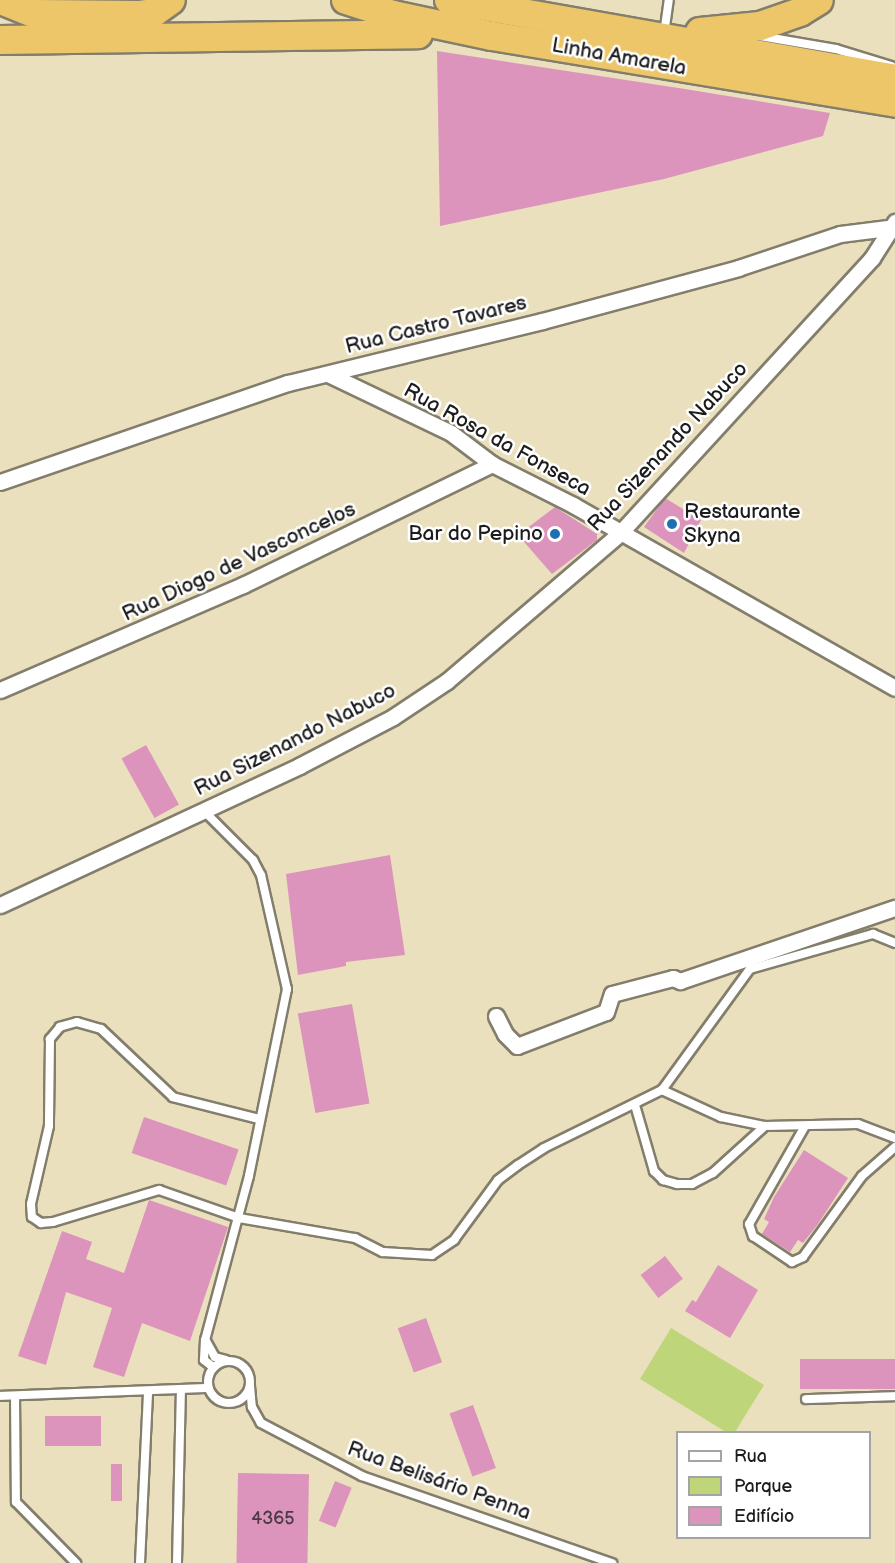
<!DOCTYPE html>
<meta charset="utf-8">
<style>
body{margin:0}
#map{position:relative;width:895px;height:1563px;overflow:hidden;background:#eae0bd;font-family:"Balsamiq Sans",sans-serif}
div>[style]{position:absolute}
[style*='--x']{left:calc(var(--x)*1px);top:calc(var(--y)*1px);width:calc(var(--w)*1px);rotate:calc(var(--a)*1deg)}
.green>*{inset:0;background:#bfd579}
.building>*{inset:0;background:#dc94bc;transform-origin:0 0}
.roads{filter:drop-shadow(2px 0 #837e6c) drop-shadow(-2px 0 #837e6c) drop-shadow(0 2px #837e6c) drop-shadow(0 -2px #837e6c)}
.lane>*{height:8px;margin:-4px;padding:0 4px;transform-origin:4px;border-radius:4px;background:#fff}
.lane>.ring{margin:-4px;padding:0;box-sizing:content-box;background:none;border:8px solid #fff;border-radius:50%}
.street>*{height:15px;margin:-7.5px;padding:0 7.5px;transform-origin:7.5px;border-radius:7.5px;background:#fff}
.highway>*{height:28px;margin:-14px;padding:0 14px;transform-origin:14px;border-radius:14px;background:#ecc669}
.dots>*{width:16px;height:16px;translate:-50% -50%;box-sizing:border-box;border:3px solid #fff;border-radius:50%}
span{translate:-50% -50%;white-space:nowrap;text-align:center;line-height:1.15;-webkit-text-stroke:5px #fff;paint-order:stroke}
.number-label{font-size:18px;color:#4c3a44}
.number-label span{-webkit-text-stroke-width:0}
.street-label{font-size:21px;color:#1c1c1c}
.poi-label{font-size:21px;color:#1c1c1c}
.left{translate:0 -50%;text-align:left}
.right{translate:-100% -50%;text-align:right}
.legend{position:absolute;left:676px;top:1431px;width:195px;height:108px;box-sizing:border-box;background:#fff;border:2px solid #a4a4a4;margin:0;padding:8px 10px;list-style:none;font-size:18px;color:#1c1c1c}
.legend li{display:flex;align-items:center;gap:12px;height:30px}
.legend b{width:30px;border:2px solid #a4a4a4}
</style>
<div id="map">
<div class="green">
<i style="clip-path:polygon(671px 1328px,764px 1385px,735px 1432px,726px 1432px,640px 1379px)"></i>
</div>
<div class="building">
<i style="clip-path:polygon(437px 51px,685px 89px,830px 113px,823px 136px,664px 179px,440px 226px)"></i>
<i style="clip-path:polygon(665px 498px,701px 520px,684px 553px,644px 527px)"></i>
<i style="clip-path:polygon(555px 507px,597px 534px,597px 540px,552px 574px,518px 535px)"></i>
<i style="left:146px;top:745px;width:68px;height:28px;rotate:61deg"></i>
<i style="clip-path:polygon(390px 855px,405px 955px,346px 962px,346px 966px,298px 975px,286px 874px)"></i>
<i style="left:352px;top:1004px;width:101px;height:55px;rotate:80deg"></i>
<i style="left:144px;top:1117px;width:100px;height:38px;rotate:19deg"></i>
<i style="clip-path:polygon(804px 1150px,848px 1178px,818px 1224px,803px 1243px,798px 1240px,790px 1252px,762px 1234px,769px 1222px,764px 1219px,774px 1197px)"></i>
<i style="clip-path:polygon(149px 1200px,228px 1227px,190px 1341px,142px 1323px,124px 1377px,93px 1367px,112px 1308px,66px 1292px,46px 1365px,18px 1356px,62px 1231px,92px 1242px,86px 1259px,124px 1273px)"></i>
<i style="left:665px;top:1256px;width:29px;height:31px;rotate:52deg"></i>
<i style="clip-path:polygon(718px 1265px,758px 1290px,730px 1338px,685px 1311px,692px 1300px,696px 1302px)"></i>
<i style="left:426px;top:1318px;width:47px;height:30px;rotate:70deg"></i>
<i style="left:895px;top:1359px;width:30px;height:95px;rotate:90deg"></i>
<i style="left:473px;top:1405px;width:67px;height:25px;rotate:70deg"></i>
<i style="left:45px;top:1416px;width:56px;height:30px"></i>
<i style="left:122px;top:1464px;width:37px;height:11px;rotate:90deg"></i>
<i style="left:238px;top:1473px;width:71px;height:90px;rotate:1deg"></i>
<i style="left:335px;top:1481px;width:18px;height:43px;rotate:22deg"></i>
</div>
<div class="roads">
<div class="lane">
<i style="--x:664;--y:34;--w:34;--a:-82"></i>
<i style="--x:760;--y:36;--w:77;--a:9.7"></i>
<i style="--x:836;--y:49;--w:58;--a:17.2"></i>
<i style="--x:203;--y:810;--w:71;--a:45"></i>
<i style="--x:253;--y:860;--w:17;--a:62"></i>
<i style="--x:261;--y:875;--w:117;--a:77.2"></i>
<i style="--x:287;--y:989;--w:191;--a:101.5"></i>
<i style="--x:249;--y:1176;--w:170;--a:105"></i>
<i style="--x:205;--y:1340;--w:20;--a:93"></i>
<i style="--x:204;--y:1360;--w:11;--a:38"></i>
<i style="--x:662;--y:1090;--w:65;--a:24.6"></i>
<i style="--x:721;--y:1117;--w:45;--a:11.6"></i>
<i style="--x:765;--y:1126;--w:93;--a:-1.2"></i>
<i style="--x:858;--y:1124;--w:40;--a:21"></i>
<i style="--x:635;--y:1105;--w:69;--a:73.9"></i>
<i style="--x:654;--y:1171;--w:13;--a:45"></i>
<i style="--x:663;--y:1180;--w:15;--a:16"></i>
<i style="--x:677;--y:1184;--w:15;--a:0"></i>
<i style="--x:692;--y:1184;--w:24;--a:-28"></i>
<i style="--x:713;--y:1173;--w:70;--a:-42.1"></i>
<i style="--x:259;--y:1119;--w:89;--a:-165.7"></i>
<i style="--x:173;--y:1097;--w:99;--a:-136.6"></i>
<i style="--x:101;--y:1029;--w:25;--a:-164"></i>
<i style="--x:77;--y:1022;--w:18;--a:164"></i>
<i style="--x:60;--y:1027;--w:16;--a:130"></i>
<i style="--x:50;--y:1039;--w:87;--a:90.7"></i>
<i style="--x:49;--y:1126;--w:80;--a:103"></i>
<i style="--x:31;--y:1204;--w:13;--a:86"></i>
<i style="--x:32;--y:1217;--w:11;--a:34"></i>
<i style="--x:41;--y:1223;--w:12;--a:-5"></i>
<i style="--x:53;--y:1222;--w:111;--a:-16.8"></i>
<i style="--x:159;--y:1190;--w:85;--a:19.3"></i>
<i style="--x:239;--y:1218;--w:118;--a:9.8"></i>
<i style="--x:355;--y:1238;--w:31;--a:27"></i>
<i style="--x:383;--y:1252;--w:49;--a:3.5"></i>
<i style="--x:432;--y:1255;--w:27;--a:-34"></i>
<i style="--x:454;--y:1240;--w:74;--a:-53.7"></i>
<i style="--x:498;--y:1180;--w:25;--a:-37"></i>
<i style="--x:518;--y:1165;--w:31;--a:-33"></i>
<i style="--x:544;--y:1148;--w:131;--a:-26.2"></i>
<i style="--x:662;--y:1090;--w:150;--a:-54"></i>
<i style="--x:750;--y:969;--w:128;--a:-15.9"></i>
<i style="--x:873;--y:934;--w:24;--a:22"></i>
<i style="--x:805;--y:1126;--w:113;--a:119.7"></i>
<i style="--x:749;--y:1224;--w:13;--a:72"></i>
<i style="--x:753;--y:1236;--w:47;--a:33.7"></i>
<i style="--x:792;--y:1262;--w:12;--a:-24"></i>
<i style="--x:803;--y:1257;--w:100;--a:-53.9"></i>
<i style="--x:862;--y:1176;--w:44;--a:-41.3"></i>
<i style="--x:206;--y:1341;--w:18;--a:61"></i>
<i style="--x:215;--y:1357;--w:11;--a:15"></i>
<i class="ring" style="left:208px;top:1361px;width:34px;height:34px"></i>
<i style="--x:250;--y:1386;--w:21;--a:85"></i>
<i style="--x:252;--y:1407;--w:18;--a:61"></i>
<i style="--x:261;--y:1423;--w:114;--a:27.7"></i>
<i style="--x:362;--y:1476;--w:265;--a:19.2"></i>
<i style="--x:0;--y:1396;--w:208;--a:-2.2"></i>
<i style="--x:15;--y:1396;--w:106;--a:89.5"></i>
<i style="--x:16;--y:1502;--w:86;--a:45.5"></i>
<i style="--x:806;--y:1399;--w:89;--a:-1.9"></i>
<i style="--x:140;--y:1563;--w:171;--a:-87.3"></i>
<i style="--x:177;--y:1563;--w:171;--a:-88.7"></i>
</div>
<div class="street">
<i style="--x:328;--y:374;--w:136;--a:25.6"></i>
<i style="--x:451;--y:433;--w:51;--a:37.1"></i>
<i style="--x:492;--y:464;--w:91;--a:26.8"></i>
<i style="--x:573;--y:505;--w:370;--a:29.6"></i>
<i style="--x:0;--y:482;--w:305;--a:-19"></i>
<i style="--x:288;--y:383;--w:261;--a:-13.7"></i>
<i style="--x:542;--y:321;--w:203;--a:-15.1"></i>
<i style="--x:738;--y:268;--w:108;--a:-18.4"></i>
<i style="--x:840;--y:234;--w:48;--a:-7.1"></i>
<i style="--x:0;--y:690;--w:265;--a:-23.4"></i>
<i style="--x:243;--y:585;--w:277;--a:-25.9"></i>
<i style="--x:0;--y:905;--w:330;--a:-24.9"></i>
<i style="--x:299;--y:766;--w:106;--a:-27.5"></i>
<i style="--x:393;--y:717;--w:65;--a:-33.7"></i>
<i style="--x:447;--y:681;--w:228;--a:-40.5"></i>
<i style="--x:620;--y:533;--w:373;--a:-47.5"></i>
<i style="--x:872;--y:258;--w:43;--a:-57.4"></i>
<i style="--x:496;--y:1016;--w:20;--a:63"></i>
<i style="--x:505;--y:1034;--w:17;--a:45"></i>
<i style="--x:517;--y:1046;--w:95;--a:-20.9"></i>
<i style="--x:606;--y:1012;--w:19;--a:-72"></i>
<i style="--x:612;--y:994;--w:63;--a:-14.7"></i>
<i style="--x:673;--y:978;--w:8;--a:23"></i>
<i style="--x:680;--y:981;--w:227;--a:-18.8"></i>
</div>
<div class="highway">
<i style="--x:1;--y:0;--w:38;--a:22"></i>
<i style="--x:36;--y:14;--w:103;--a:0.6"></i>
<i style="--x:139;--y:15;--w:14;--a:-8"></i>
<i style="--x:153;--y:13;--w:22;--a:-36"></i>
<i style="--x:346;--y:0;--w:49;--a:17.7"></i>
<i style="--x:393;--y:15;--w:101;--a:12"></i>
<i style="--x:492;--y:36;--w:409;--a:9.4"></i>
<i style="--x:449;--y:0;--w:453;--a:10"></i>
<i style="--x:700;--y:32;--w:60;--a:-5.7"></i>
<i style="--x:760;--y:26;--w:42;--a:-19.3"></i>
<i style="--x:800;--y:12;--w:22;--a:-32"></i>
<i style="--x:0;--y:40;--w:418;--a:-0.8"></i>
</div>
</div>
<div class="dots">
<i style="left:672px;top:524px;background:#1f6fb2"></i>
<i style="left:555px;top:534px;background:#1f6fb2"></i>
</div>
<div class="number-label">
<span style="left:273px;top:1519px">4365</span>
</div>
<div class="street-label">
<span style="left:619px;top:57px;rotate:10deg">Linha Amarela</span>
<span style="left:436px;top:325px;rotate:-14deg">Rua Castro Tavares</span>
<span style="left:497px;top:440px;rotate:29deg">Rua Rosa da Fonseca</span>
<span style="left:668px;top:447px;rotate:-47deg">Rua Sizenando Nabuco</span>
<span style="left:239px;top:562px;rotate:-25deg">Rua Diogo de Vasconcelos</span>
<span style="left:295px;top:740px;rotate:-27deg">Rua Sizenando Nabuco</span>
<span style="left:439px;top:1481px;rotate:20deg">Rua Belisário Penna</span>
</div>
<div class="poi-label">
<span class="left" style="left:684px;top:524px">Restaurante<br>Skyna</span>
<span class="right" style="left:543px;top:534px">Bar do Pepino</span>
</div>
<ul class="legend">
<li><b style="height:8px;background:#fff"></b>Rua</li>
<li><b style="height:16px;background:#bfd579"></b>Parque</li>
<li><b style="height:16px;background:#dc94bc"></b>Edifício</li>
</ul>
</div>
